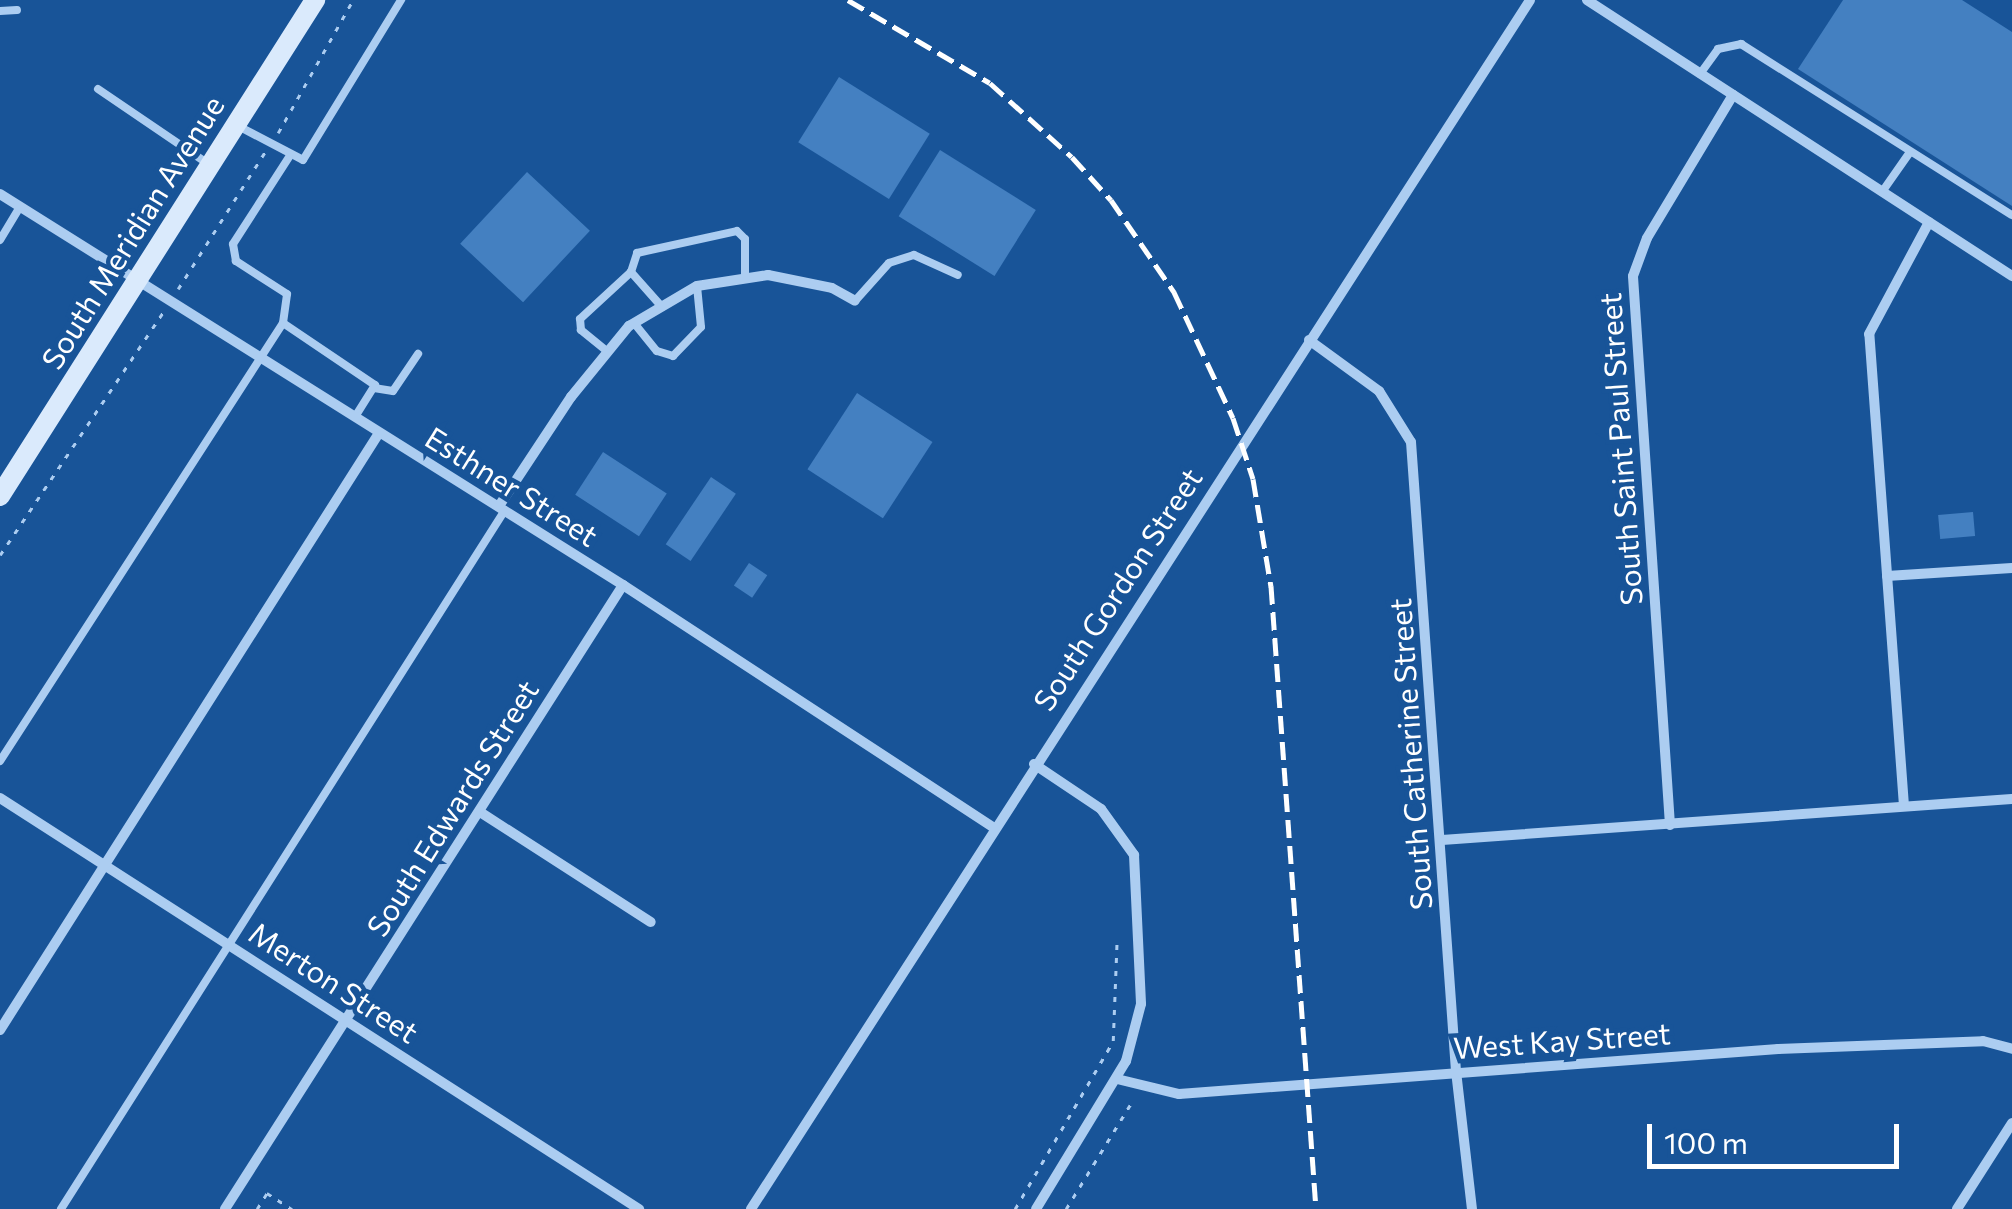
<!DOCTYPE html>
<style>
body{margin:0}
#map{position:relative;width:2012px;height:1209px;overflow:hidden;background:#185498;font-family:Commissioner,sans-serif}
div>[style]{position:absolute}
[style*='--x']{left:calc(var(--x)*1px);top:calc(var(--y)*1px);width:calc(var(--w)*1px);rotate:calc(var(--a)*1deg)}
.building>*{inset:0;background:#4480c1;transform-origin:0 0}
.path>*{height:2.5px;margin-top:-1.25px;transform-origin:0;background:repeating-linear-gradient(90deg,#accdf1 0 5px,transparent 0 13px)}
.lane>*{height:8px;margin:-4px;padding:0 4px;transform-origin:4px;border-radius:4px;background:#accdf1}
.street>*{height:10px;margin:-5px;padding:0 5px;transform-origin:5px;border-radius:5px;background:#accdf1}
.secondary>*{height:20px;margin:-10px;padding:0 10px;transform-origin:10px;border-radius:10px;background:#daeafc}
.rail>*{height:5px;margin-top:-2.5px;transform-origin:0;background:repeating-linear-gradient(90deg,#fff 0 18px,transparent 0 26px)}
span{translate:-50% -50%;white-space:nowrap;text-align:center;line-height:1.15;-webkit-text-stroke:9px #185498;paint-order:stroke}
.street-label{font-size:30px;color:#fff}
.scale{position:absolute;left:1647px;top:1124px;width:252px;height:45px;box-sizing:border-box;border:5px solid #fff;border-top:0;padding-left:12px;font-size:30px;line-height:35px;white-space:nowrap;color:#fff;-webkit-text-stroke:8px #185498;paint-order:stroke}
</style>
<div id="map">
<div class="building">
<i style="clip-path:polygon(1843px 0,1962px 0,2012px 32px,2012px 206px,1798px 69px)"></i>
<i style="left:839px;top:77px;width:107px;height:77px;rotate:32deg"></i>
<i style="left:940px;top:150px;width:113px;height:78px;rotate:32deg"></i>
<i style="left:527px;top:172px;width:86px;height:98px;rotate:43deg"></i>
<i style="left:857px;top:393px;width:90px;height:91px;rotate:33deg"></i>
<i style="left:603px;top:452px;width:76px;height:51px;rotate:33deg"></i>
<i style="left:711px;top:477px;width:30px;height:81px;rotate:34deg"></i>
<i style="left:1973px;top:512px;width:24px;height:35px;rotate:85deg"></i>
<i style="left:749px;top:563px;width:22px;height:27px;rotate:34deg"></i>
</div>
<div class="path">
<i style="--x:278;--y:133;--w:153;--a:-60.6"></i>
<i style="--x:178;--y:289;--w:162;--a:-57.6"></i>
<i style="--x:0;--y:555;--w:293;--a:-56.1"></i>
<i style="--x:257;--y:1209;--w:19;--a:-58"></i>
<i style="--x:267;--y:1193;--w:30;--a:33"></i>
<i style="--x:1015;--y:1209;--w:194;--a:-59.7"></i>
<i style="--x:1113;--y:1041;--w:103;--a:-87.8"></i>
<i style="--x:1066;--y:1209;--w:128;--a:-58.4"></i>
</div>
<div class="lane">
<i style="--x:0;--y:11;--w:17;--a:-3"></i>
<i style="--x:1700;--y:74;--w:31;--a:-54"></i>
<i style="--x:1718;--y:49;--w:24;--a:-12"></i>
<i style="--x:1741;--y:44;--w:320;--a:32.3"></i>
<i style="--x:98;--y:89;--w:135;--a:34.2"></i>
<i style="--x:240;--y:127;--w:71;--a:27.6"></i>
<i style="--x:303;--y:160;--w:188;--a:-58.5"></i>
<i style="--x:1882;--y:192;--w:49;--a:-55"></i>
<i style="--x:0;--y:240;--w:39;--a:-59"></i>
<i style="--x:855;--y:301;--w:51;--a:-48.2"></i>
<i style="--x:889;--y:263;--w:26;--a:-18"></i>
<i style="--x:914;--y:255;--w:48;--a:24.4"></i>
<i style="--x:662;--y:307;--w:47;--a:-131.5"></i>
<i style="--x:631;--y:272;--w:20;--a:-72"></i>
<i style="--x:637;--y:253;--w:102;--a:-12.4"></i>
<i style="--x:737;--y:231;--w:11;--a:45"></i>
<i style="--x:745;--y:239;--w:39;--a:90"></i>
<i style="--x:283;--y:323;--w:29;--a:-82"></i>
<i style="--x:287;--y:294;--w:61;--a:-147.1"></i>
<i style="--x:236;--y:261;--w:17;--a:-100"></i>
<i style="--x:233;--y:244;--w:103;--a:-57.2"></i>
<i style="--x:634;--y:323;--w:36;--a:51"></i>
<i style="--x:657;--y:351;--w:17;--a:17"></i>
<i style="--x:673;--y:356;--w:40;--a:-46"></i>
<i style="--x:701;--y:327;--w:41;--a:-95.6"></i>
<i style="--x:608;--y:352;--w:35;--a:-141"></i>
<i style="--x:581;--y:330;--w:11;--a:-95"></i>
<i style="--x:580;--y:319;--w:69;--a:-42.7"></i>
<i style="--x:374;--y:388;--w:19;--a:9"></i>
<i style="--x:393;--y:391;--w:45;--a:-56"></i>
<i style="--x:0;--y:761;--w:521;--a:-57.13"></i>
<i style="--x:283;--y:323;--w:111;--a:34"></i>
<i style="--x:375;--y:385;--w:38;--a:122"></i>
<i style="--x:61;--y:1209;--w:828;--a:-57.58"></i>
</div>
<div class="street">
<i style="--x:1587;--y:0;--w:507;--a:33"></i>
<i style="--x:0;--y:194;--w:736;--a:32.11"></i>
<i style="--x:623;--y:585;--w:443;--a:33.2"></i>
<i style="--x:1309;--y:340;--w:87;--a:36.1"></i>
<i style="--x:1379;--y:391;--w:60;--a:57.9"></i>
<i style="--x:1411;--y:442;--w:631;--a:85.91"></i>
<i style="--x:1456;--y:1071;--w:139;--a:83.4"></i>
<i style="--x:499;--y:506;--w:131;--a:-56.6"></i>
<i style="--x:571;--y:397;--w:92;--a:-50.8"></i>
<i style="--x:629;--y:326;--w:79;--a:-30.5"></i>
<i style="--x:697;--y:286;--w:72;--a:-8.8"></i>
<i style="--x:768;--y:275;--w:65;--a:11.5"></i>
<i style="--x:832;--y:288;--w:26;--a:29"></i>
<i style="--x:1887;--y:576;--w:125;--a:-3.7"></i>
<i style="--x:1034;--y:764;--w:81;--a:33.9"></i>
<i style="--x:1101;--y:809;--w:57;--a:54.3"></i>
<i style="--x:1134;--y:855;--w:149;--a:87.3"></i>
<i style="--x:1141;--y:1004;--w:59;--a:104.7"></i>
<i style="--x:1126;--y:1061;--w:173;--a:121.3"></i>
<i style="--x:0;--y:798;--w:760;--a:32.75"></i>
<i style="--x:1904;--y:806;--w:473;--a:-94.2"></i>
<i style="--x:1869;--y:334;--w:127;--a:-61.8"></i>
<i style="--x:480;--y:812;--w:203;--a:32.8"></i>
<i style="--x:1670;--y:825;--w:550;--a:-93.86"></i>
<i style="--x:1633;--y:276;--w:40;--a:-69.8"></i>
<i style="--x:1647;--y:238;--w:167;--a:-59"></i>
<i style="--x:1442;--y:840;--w:571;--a:-4.11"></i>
<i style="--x:0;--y:1030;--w:707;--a:-57.59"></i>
<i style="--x:1117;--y:1079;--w:64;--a:13.6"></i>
<i style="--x:1179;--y:1094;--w:601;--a:-4.3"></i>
<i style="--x:1778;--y:1049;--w:205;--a:-2.2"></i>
<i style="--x:1983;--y:1041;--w:30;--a:15"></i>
<i style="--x:225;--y:1209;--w:740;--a:-57.47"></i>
<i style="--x:751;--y:1209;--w:1438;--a:-57.2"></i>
<i style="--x:1957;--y:1209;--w:102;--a:-57.4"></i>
</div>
<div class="secondary">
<i style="--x:0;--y:496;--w:588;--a:-57.58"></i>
</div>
<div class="rail">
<i style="--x:848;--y:0;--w:164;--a:30.3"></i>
<i style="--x:990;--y:83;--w:110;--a:42.1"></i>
<i style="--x:1072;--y:157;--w:58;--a:47.8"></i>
<i style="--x:1111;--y:200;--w:112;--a:55.6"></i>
<i style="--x:1174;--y:292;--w:139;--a:64.9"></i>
<i style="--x:1233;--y:418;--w:64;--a:71.8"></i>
<i style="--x:1253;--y:479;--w:109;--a:80.5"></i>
<i style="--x:1271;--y:586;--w:625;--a:85.87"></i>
</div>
<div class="street-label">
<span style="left:132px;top:232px;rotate:-58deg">South Meridian Avenue</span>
<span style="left:1620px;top:449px;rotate:-94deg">South Saint Paul Street</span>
<span style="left:512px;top:486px;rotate:32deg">Esthner Street</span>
<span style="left:1117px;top:589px;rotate:-57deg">South Gordon Street</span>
<span style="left:1410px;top:754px;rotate:-94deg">South Catherine Street</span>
<span style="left:452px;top:808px;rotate:-58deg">South Edwards Street</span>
<span style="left:334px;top:982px;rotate:33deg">Merton Street</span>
<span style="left:1562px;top:1040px;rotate:-4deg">West Kay Street</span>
</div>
<div class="scale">100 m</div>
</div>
